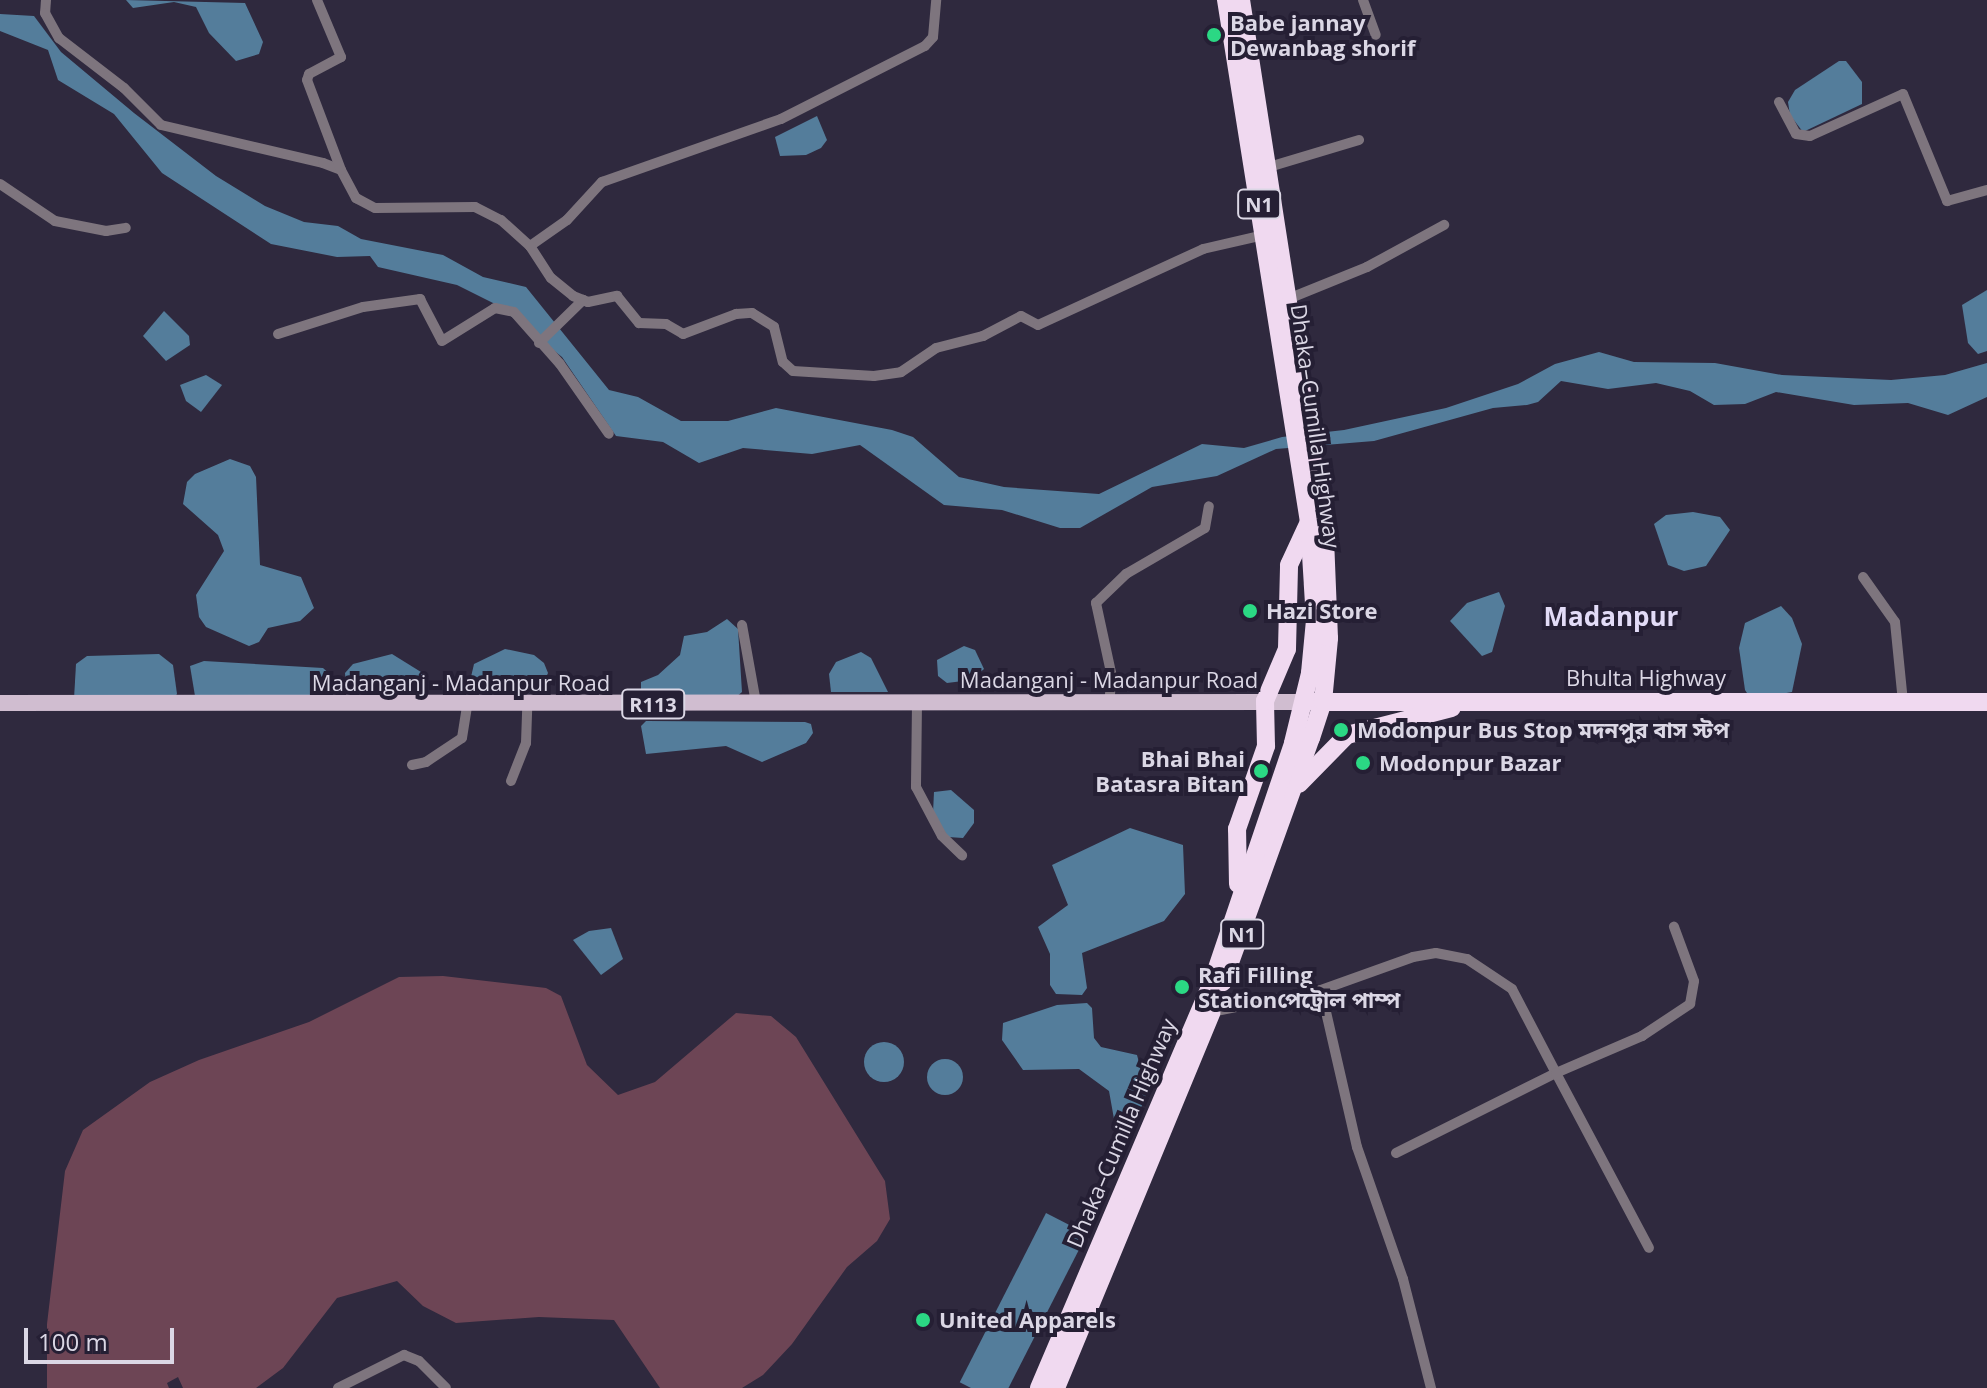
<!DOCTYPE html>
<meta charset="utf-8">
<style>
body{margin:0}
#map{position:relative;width:1987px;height:1388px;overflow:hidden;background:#2f293e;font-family:"Open Sans","Noto Sans Bengali",sans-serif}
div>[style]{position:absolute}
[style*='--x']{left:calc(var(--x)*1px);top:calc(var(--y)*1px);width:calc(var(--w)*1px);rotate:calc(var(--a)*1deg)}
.green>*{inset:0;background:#6d4555}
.water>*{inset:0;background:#547d9b;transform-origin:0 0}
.round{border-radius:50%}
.street>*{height:10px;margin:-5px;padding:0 5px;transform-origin:5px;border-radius:5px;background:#7e757e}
.primary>*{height:16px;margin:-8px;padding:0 8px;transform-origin:8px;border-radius:8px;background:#d0bdd0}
.highway>*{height:18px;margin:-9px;padding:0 9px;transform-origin:9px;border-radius:9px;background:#f0d9f0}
.dots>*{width:22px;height:22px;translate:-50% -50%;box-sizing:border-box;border:4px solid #251f34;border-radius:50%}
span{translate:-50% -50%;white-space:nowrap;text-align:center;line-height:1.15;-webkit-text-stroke:8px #251f34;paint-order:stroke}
.shield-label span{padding:2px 6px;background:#251f34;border:2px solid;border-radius:6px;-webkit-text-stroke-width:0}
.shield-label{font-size:20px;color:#dbd7e5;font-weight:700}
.poi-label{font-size:22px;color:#dbd7e5;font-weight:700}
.left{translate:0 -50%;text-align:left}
.right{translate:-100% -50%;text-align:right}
.street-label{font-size:22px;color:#dbd7e5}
.quarter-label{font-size:26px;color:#e2dbf7;font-weight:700}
.scale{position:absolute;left:24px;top:1328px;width:150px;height:36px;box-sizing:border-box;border:4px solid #dbd7e5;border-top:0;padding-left:10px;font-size:24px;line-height:28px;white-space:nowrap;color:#dbd7e5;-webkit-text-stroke:6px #251f34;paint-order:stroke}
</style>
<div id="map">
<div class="green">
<i style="clip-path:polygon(443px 976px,546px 988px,561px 996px,587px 1065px,618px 1095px,655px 1082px,736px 1013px,771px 1016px,796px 1037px,885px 1181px,890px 1219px,877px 1241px,847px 1267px,792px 1344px,763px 1375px,742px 1388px,660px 1388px,614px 1320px,539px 1317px,456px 1323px,423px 1306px,397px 1281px,337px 1298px,283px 1368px,256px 1388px,183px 1388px,178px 1377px,167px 1383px,169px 1388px,47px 1388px,47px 1324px,65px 1171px,83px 1130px,150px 1082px,199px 1060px,309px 1022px,399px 977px)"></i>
</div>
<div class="water">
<i style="clip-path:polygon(126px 0,245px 3px,263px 42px,259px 54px,236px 61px,209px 33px,196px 7px,174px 2px,133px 8px)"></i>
<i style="clip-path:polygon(0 14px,34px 16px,61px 52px,134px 113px,216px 176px,265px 206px,304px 222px,338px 226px,361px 239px,443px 255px,483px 277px,526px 287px,609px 390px,638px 397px,681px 421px,728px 421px,776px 408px,892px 430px,913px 437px,959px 477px,1004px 487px,1099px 494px,1202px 444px,1244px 448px,1282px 437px,1344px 430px,1446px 408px,1518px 384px,1555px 364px,1599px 352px,1634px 362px,1715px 363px,1782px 375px,1891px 380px,1945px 375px,1987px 363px,1987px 397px,1948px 415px,1908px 403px,1854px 405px,1776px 392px,1745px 404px,1714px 405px,1690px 391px,1656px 383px,1608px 389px,1561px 381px,1538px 402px,1527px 405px,1493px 408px,1374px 441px,1276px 449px,1217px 476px,1152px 487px,1080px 528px,1060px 528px,1002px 510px,944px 505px,860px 445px,812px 454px,743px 448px,699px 463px,663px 442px,616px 436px,562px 357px,497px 305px,457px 285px,378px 267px,370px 256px,337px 257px,271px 244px,162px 173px,114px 114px,58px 80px,48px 50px,0 31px)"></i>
<i style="clip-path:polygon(1839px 61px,1846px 61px,1862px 82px,1862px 104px,1803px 132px,1790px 115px,1788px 102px,1795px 90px)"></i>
<i style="clip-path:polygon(817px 116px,827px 140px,821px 148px,806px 155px,780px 156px,775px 137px)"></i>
<i style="clip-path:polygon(1987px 290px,1987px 351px,1978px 354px,1968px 343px,1962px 305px)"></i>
<i style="clip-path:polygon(164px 311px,189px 336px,190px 345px,166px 361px,143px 336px)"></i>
<i style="clip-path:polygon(206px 375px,222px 385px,201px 412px,186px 401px,180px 385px)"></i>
<i style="clip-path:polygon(230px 459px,250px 466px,256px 477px,260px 565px,301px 577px,314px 608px,300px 621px,268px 628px,259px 642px,249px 646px,206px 627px,199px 617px,196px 595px,224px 551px,218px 535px,183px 504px,187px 482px,195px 474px)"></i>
<i style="clip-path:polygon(1693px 512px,1720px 517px,1730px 530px,1706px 566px,1684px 571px,1668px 565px,1654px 524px,1666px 515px)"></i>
<i style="clip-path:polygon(1499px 592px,1505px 606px,1492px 652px,1482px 656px,1450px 621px,1467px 603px)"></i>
<i style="clip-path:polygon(1781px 606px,1792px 618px,1802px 644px,1792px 692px,1751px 699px,1745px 690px,1739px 648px,1745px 623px)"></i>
<i style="clip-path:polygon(727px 619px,738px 629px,742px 692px,735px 698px,641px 695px,641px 682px,658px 675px,680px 655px,684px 636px,707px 632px)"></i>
<i style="clip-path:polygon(964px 646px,975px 650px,984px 669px,971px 680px,947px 683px,938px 676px,937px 660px)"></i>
<i style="clip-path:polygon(505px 649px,534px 655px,544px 663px,548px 673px,541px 688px,517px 698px,478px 691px,471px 677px,474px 664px)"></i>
<i style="clip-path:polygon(861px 652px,871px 658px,888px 692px,831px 692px,829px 674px,836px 662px)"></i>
<i style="clip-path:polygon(159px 654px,173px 665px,177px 694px,172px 700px,74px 699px,76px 664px,87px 656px)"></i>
<i style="clip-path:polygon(392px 654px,421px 672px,425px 690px,346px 685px,345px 673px,353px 664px)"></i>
<i style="clip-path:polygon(204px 661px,323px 668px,334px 678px,331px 698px,195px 696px,190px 666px)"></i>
<i style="clip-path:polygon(646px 721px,805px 722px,811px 724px,813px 733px,806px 743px,762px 762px,726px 746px,646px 754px,641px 726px)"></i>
<i style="clip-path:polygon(951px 790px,974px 810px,974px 823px,963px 838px,948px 837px,933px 813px,934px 792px)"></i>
<i style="clip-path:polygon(1130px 828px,1183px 845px,1185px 894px,1164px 921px,1082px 953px,1087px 988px,1082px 995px,1056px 994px,1050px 985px,1050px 954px,1038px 927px,1068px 905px,1052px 865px)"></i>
<i style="clip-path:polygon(611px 928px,623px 959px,601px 975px,573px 940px,589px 931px)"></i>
<i style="clip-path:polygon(1087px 1003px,1092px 1008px,1094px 1038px,1101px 1047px,1137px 1055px,1147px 1093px,1138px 1115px,1114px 1119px,1109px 1091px,1079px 1069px,1023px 1070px,1002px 1040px,1003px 1023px,1057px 1005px)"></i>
<i class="round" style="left:864px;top:1042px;width:40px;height:40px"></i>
<i class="round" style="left:927px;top:1059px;width:36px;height:36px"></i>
<i style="left:1046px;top:1213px;width:46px;height:190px;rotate:27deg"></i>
</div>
<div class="street">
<i style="--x:46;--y:0;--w:13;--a:94"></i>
<i style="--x:45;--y:13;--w:29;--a:61"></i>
<i style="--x:59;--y:38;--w:82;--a:37.6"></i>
<i style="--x:124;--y:88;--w:52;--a:45"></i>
<i style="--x:161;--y:125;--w:166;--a:13.2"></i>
<i style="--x:323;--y:163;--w:19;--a:21"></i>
<i style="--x:341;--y:170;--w:32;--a:62"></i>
<i style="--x:356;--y:198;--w:21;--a:28"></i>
<i style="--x:375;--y:208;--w:100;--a:-0.6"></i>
<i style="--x:475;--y:207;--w:29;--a:27"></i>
<i style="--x:501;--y:220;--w:39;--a:42"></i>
<i style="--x:530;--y:246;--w:45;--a:-35.1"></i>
<i style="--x:567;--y:220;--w:52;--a:-47.4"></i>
<i style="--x:602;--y:182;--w:190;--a:-19.4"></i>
<i style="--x:781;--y:119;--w:161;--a:-26.9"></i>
<i style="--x:925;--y:46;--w:12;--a:-48"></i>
<i style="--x:933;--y:37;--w:37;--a:-85"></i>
<i style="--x:317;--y:0;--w:62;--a:67.2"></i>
<i style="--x:341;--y:57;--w:36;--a:152"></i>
<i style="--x:309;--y:74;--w:6;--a:108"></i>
<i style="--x:307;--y:80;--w:96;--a:69.3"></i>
<i style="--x:1363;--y:0;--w:37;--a:70"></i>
<i style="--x:1779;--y:102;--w:36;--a:62"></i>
<i style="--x:1796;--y:134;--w:14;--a:8"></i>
<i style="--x:1810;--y:136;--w:102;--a:-24.3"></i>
<i style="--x:1903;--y:94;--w:116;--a:67.6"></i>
<i style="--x:1947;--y:201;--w:41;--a:-15.4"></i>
<i style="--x:1269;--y:167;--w:94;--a:-16.7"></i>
<i style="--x:0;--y:184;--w:66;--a:33.9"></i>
<i style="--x:55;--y:221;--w:52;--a:11.1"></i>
<i style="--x:106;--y:231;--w:20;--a:-9"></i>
<i style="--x:530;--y:246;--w:38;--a:57"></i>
<i style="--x:551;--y:278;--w:28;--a:39"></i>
<i style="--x:573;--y:296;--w:16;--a:22"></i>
<i style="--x:588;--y:302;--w:30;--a:-12"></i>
<i style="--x:617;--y:296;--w:35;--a:51"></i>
<i style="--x:639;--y:323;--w:27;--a:2"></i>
<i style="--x:666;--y:324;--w:20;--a:30"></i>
<i style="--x:683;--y:334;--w:57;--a:-20.7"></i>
<i style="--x:736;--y:314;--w:16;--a:-4"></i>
<i style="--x:752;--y:313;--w:26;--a:32"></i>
<i style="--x:774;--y:327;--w:36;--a:76"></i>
<i style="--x:783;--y:362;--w:13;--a:42"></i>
<i style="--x:793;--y:371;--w:81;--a:3.5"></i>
<i style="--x:874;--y:376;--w:27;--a:-8"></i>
<i style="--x:901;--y:372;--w:42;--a:-34.4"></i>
<i style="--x:936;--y:348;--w:49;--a:-14.3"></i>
<i style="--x:983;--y:336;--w:43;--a:-27.8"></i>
<i style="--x:1021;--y:316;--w:19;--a:28"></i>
<i style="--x:1038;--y:325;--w:182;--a:-24.7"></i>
<i style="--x:1203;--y:249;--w:63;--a:-12.9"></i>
<i style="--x:1288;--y:299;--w:85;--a:-22.1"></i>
<i style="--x:1367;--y:267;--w:88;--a:-28.6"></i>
<i style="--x:278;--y:334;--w:89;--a:-17.6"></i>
<i style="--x:363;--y:307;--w:58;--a:-8"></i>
<i style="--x:420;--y:299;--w:47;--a:62.4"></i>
<i style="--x:442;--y:341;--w:62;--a:-31.9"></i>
<i style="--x:495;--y:308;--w:19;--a:12"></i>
<i style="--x:514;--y:312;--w:69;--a:48.5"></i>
<i style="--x:560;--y:364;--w:85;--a:55"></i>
<i style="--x:539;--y:343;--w:62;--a:-44.3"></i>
<i style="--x:1863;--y:577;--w:55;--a:54.6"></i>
<i style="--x:1895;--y:622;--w:80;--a:84.3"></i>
<i style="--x:742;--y:625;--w:79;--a:79.8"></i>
<i style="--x:1109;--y:702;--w:25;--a:-83"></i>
<i style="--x:1112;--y:677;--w:76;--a:-102.2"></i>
<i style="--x:1096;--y:603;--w:42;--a:-44"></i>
<i style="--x:1126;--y:574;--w:91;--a:-30.2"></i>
<i style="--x:1205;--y:528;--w:22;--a:-80"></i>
<i style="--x:917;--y:703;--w:84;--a:90.7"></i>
<i style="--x:916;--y:787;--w:55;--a:62"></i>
<i style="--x:942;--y:836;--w:28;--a:44"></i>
<i style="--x:412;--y:765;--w:14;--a:-12"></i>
<i style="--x:426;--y:762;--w:43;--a:-33.7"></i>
<i style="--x:462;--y:738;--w:32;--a:-81"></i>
<i style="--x:511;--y:781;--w:41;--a:-68.5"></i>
<i style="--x:526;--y:743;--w:38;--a:-88"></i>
<i style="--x:1321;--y:990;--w:98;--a:-19.7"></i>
<i style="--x:1413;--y:957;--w:23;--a:-10"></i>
<i style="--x:1436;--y:953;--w:32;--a:11"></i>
<i style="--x:1467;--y:959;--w:54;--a:33.7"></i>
<i style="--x:1512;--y:989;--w:95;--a:62.4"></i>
<i style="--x:1556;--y:1073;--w:94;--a:-23.3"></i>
<i style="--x:1642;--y:1036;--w:58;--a:-33.7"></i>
<i style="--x:1690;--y:1004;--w:23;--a:-80"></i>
<i style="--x:1694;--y:981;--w:58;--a:-110.3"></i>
<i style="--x:1211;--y:1012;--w:112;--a:-11.3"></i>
<i style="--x:1321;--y:990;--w:161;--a:77.1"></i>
<i style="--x:1357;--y:1147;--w:140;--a:70.8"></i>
<i style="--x:1403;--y:1279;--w:113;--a:75.6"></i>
<i style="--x:1396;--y:1153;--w:179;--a:-26.6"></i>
<i style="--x:1556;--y:1073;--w:198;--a:62"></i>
<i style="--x:338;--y:1388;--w:74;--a:-26.6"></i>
<i style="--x:404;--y:1355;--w:16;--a:22"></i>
<i style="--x:419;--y:1361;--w:38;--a:45"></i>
</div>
<div class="primary">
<i style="--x:0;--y:703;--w:1305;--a:-0.04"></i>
</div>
<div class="highway">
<i style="--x:1314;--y:702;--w:673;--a:0"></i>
<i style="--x:1299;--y:784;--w:69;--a:-45.6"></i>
<i style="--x:1347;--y:735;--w:108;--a:-14.4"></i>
<i style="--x:1238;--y:884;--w:55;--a:-91"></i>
<i style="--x:1237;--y:829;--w:88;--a:-70.7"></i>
<i style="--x:1266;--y:746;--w:45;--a:-91.3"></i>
<i style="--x:1265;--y:701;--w:56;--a:-67.1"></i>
<i style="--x:1287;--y:649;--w:84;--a:-88.6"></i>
<i style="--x:1289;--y:565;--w:47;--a:-65.1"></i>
<i style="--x:1223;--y:982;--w:259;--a:-70.2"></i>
<i style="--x:1311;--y:738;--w:38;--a:-72"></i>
<i style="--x:1323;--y:702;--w:64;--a:-84.6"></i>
<i style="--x:1329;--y:638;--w:98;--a:-92.3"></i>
<i style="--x:1325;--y:540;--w:546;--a:-98.84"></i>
<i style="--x:1039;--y:1388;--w:444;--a:-66.9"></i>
<i style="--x:1213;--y:980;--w:250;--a:-71.3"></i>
<i style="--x:1293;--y:743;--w:72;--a:-76.3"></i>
<i style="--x:1310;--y:673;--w:53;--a:-84.6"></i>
<i style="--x:1315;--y:620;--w:98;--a:-93.5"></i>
<i style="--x:1309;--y:522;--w:529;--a:-99.03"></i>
<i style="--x:1056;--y:1388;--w:406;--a:-67.5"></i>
</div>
<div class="dots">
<i style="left:1214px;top:35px;background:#2bd884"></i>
<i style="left:1250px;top:611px;background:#2bd884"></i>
<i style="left:1341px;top:730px;background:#2bd884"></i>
<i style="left:1363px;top:763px;background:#2bd884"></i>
<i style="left:1261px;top:771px;background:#2bd884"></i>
<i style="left:1182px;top:987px;background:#2bd884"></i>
<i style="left:923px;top:1320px;background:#2bd884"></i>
</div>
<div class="shield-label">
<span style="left:1259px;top:204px">N1</span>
<span style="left:653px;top:704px">R113</span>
<span style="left:1242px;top:934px">N1</span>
</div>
<div class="poi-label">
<span class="left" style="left:1230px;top:35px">Babe jannay<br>Dewanbag shorif</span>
<span class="left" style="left:1266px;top:611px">Hazi Store</span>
<span class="left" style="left:1357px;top:730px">Modonpur Bus Stop মদনপুর বাস স্টপ</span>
<span class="right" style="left:1245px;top:771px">Bhai Bhai<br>Batasra Bitan</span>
<span class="left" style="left:1379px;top:763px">Modonpur Bazar</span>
<span class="left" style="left:1198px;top:987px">Rafi Filling<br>Stationপেট্রোল পাম্প</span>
<span class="left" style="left:939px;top:1320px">United Apparels</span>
</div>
<div class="street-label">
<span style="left:1316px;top:426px;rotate:82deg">Dhaka–Cumilla Highway</span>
<span style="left:1646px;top:678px">Bhulta Highway</span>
<span style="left:1109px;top:680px">Madanganj - Madanpur Road</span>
<span style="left:461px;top:683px">Madanganj - Madanpur Road</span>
<span style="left:1121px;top:1133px;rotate:-67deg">Dhaka–Cumilla Highway</span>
</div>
<div class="quarter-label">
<span style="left:1611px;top:617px">Madanpur</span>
</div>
<div class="scale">100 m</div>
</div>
